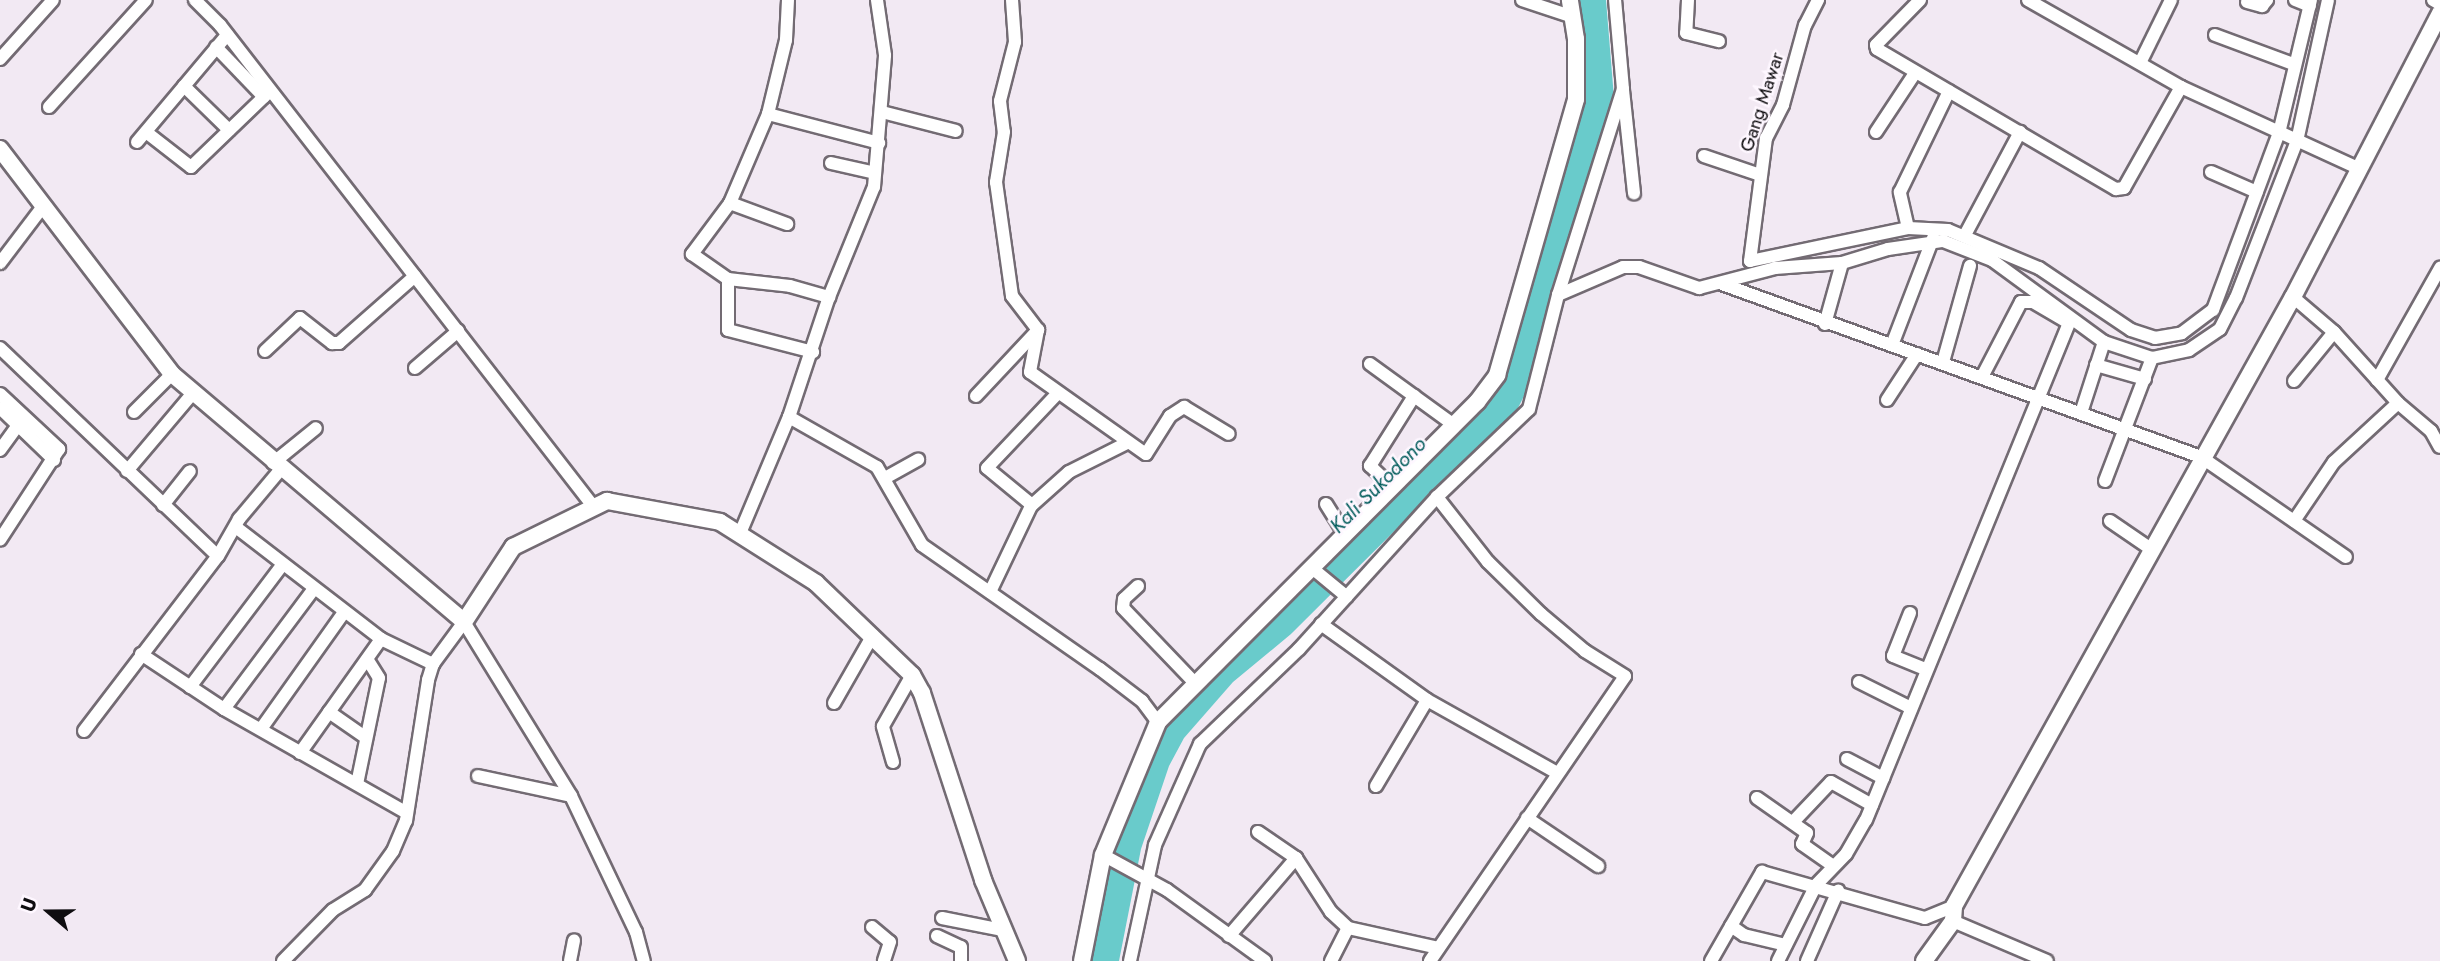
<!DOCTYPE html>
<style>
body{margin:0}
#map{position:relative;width:2440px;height:961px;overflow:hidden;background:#f2e9f3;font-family:Jost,sans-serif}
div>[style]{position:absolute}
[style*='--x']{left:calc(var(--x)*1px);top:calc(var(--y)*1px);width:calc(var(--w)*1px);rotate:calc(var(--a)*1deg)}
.water>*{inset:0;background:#69cbcb}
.roads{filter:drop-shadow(2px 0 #736b73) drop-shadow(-2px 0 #736b73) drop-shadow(0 2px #736b73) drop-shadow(0 -2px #736b73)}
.street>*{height:12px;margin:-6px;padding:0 6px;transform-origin:6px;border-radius:6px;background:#fff}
.secondary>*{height:16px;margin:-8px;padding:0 8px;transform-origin:8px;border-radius:8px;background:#fff}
span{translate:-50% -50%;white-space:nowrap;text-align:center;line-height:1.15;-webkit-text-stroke:5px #fef7ff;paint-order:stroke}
.street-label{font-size:19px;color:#0f0d10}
.water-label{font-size:21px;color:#005b5b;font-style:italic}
.north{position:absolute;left:14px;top:877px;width:70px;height:70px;-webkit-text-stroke:5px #fef7ff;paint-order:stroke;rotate:290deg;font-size:19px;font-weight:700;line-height:28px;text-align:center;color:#0f0d10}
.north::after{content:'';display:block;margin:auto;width:24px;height:32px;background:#0f0d10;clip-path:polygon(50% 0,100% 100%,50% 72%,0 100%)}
</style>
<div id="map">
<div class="water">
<i style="clip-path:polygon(1577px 0,1606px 0,1614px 98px,1529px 386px,1518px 408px,1291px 634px,1233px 682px,1184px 738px,1169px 766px,1141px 849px,1119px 961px,1087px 961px,1102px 870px,1163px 721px,1483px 401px,1579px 94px)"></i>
</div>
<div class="roads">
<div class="street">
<i style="--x:195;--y:0;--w:35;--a:45"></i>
<i style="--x:220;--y:25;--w:609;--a:52.21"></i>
<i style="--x:788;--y:0;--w:40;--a:92.9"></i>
<i style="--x:786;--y:40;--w:76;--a:103.7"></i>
<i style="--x:768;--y:114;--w:97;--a:113.1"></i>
<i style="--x:730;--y:203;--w:64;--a:126.7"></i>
<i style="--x:692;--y:254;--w:44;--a:34.8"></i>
<i style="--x:728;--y:279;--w:62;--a:6.4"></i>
<i style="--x:790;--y:286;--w:41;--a:15.8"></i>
<i style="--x:1012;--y:0;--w:42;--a:85.9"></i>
<i style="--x:1015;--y:42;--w:61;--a:104.3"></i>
<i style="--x:1000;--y:101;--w:31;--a:83"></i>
<i style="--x:1004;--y:132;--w:51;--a:99.1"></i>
<i style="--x:996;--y:182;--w:115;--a:82"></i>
<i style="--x:1012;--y:296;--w:43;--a:52.6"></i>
<i style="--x:1038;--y:330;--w:43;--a:100.8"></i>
<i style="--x:1030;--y:372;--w:142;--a:35.3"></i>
<i style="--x:1146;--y:454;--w:45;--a:-57.7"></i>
<i style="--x:1170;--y:416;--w:17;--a:-33"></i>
<i style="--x:1184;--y:407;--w:52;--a:31"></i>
<i style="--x:1522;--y:0;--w:54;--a:18.4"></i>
<i style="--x:1688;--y:0;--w:33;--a:93"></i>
<i style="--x:1686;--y:33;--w:34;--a:14"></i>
<i style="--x:1818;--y:0;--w:28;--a:117"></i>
<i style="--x:1805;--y:25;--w:83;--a:105.4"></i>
<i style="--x:1783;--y:105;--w:37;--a:117"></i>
<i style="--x:1766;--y:138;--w:124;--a:97.4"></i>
<i style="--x:1750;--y:261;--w:161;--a:-11.8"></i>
<i style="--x:1908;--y:228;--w:40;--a:2.9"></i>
<i style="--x:1948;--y:230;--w:99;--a:22.7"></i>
<i style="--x:2039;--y:268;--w:111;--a:34"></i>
<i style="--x:2131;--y:330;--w:25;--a:18"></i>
<i style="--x:2155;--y:338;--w:27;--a:-10"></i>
<i style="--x:2182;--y:333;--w:39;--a:-37"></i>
<i style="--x:2213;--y:310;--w:189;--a:-69.6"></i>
<i style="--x:2279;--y:133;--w:137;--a:-76.5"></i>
<i style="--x:1920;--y:0;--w:63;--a:134.4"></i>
<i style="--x:1876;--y:45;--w:4;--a:76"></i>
<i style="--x:1877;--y:49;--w:277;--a:30.4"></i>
<i style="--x:2116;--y:189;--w:8;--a:-7"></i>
<i style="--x:2124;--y:188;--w:116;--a:-60.6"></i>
<i style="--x:2028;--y:0;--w:176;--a:29.6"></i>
<i style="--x:2181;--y:87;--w:195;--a:24.6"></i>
<i style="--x:2295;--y:0;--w:16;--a:22"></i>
<i style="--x:2433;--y:0;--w:8;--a:30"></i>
<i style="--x:2247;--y:2;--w:16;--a:15"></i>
<i style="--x:2262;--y:6;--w:8;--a:-50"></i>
<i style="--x:2215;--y:35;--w:83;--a:20.4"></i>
<i style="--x:216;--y:47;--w:69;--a:46.2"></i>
<i style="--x:0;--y:59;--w:79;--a:-48.1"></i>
<i style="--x:2140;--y:63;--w:70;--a:-63.8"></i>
<i style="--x:184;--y:86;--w:63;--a:44.4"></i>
<i style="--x:1623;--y:90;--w:104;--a:83.9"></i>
<i style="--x:49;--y:107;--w:144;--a:-47.8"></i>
<i style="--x:882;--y:112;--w:76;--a:14.4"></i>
<i style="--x:768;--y:114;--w:115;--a:14.6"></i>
<i style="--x:146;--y:132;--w:57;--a:37.9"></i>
<i style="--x:191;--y:167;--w:110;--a:-43.9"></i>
<i style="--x:1876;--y:132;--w:71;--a:-56.5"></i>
<i style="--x:137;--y:142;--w:140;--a:-49.9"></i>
<i style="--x:1704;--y:156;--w:59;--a:18.7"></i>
<i style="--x:831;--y:163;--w:45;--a:12.8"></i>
<i style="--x:2211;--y:172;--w:50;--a:23.5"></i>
<i style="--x:730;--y:203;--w:61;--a:20.2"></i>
<i style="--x:1908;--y:228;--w:37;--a:-103"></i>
<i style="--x:1900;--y:192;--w:112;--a:-64.1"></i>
<i style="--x:1965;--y:235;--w:117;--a:-61.9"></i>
<i style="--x:0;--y:263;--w:73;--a:-52.8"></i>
<i style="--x:728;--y:279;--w:51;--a:90"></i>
<i style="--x:728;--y:330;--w:88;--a:14.5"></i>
<i style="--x:1722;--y:284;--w:509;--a:19.86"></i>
<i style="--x:2201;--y:457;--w:176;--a:34.6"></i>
<i style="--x:1558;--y:295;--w:71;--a:-23.3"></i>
<i style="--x:1623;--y:267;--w:16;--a:0"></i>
<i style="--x:1639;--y:267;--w:64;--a:19.3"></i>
<i style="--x:1699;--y:288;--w:79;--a:-14.7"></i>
<i style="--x:1775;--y:268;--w:67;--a:-4.3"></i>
<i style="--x:1842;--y:263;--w:48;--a:-16.9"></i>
<i style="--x:1888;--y:249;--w:56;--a:-8.3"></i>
<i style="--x:1943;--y:241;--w:53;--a:21.2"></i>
<i style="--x:1992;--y:260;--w:139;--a:36.2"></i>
<i style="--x:2104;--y:342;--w:51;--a:18.4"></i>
<i style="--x:2152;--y:358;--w:38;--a:-12"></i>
<i style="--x:2189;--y:350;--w:37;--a:-34"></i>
<i style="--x:2220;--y:329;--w:35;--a:-63"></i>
<i style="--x:2236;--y:298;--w:168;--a:-68.8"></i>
<i style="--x:2297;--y:141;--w:144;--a:-77.6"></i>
<i style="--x:2293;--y:297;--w:54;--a:40.5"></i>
<i style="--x:2334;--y:332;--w:96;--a:48"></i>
<i style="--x:2398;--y:403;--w:43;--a:40.3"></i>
<i style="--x:2431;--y:431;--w:18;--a:61"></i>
<i style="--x:1825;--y:324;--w:63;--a:-74.4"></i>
<i style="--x:1892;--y:345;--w:115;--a:-69"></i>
<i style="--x:0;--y:348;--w:301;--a:43.7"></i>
<i style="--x:265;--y:351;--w:48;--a:-43.3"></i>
<i style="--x:300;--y:318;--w:41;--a:38"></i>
<i style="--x:332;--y:343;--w:7;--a:0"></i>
<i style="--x:339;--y:343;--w:101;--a:-41.4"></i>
<i style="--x:1943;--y:362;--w:100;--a:-74.3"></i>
<i style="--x:1370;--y:364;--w:104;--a:36"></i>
<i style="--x:2096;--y:365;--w:51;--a:15.9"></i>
<i style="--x:415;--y:368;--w:57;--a:-40.7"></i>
<i style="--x:2377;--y:380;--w:129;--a:-60.6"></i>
<i style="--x:2294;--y:381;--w:63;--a:-50.8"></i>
<i style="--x:0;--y:394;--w:81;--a:43"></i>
<i style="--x:59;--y:449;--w:108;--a:123"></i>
<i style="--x:976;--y:396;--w:91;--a:-46.8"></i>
<i style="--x:1887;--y:400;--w:55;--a:-56.9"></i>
<i style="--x:0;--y:408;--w:75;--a:43.9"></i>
<i style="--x:134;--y:412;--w:54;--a:-45"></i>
<i style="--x:2081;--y:413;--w:75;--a:-72.1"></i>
<i style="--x:789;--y:417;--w:101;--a:29.6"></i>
<i style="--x:877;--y:467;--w:90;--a:60"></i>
<i style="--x:922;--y:545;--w:217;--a:34.9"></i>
<i style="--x:1100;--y:669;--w:53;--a:37.3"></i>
<i style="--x:1142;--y:701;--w:26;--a:53"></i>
<i style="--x:0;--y:450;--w:34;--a:-54"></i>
<i style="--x:273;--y:463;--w:55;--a:-39.1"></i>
<i style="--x:127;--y:471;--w:102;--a:-49.8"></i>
<i style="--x:885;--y:478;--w:38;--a:-29"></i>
<i style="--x:2105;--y:481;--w:132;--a:-69.1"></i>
<i style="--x:1390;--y:485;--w:28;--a:-136"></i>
<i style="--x:1370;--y:466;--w:83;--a:-57.8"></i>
<i style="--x:1326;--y:504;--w:36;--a:58"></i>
<i style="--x:163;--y:505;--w:43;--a:-51.5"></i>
<i style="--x:1032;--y:505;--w:58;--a:-140.6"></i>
<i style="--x:987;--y:468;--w:100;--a:-46.6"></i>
<i style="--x:2110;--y:521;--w:50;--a:34.3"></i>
<i style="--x:2294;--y:521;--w:71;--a:-55.9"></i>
<i style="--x:2334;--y:462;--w:87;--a:-42.7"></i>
<i style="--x:237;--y:528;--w:182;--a:37.6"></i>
<i style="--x:381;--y:639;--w:58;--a:25.7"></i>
<i style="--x:741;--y:531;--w:124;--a:-67.2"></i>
<i style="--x:789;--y:417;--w:126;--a:-71.6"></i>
<i style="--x:829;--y:297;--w:119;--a:-67.8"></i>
<i style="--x:874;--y:187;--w:132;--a:-85.2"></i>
<i style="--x:885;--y:55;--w:56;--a:-98.3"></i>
<i style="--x:1312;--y:568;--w:45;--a:39.6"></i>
<i style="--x:1138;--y:586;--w:19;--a:137"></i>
<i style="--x:1124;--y:599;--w:9;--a:96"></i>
<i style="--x:1123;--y:608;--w:104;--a:46.2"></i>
<i style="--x:990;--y:592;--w:95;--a:-64.5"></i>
<i style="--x:1031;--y:506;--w:51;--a:-41.8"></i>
<i style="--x:1069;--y:472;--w:65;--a:-26.6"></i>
<i style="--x:1910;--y:613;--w:46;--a:111.6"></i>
<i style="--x:1893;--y:656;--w:35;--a:22"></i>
<i style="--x:1321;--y:624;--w:130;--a:35.6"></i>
<i style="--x:141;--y:654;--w:100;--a:33.5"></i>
<i style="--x:224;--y:709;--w:210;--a:29.6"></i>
<i style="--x:1859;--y:682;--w:58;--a:26.6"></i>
<i style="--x:190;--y:687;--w:154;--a:-52.9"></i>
<i style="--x:834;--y:703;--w:78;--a:-60.2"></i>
<i style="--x:224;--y:709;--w:149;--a:-53.2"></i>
<i style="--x:329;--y:712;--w:44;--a:34.8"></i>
<i style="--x:261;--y:729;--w:143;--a:-54.6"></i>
<i style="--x:84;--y:731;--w:220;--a:-52.6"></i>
<i style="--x:218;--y:556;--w:43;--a:-60.4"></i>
<i style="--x:239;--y:519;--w:65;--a:-50"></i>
<i style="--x:300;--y:753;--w:140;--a:-54.6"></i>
<i style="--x:1847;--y:759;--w:41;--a:27.8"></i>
<i style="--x:893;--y:762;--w:37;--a:-106"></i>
<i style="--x:883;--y:726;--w:59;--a:-60.4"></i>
<i style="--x:478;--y:776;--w:95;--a:12.1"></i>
<i style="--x:357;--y:784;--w:108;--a:-78.3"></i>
<i style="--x:379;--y:678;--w:22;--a:-122"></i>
<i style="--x:1376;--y:786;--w:100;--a:-59.3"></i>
<i style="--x:1427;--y:700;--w:149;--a:29.3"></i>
<i style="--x:1757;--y:798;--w:61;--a:35"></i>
<i style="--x:1807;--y:833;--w:12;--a:114"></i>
<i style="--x:1802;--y:844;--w:38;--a:35"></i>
<i style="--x:1527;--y:818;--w:86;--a:34.1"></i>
<i style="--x:1793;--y:822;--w:55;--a:-46.5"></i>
<i style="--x:1831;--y:782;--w:47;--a:29.3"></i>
<i style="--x:1258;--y:832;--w:46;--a:34.4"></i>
<i style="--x:1296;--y:858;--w:64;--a:57.1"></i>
<i style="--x:1331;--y:912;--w:23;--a:43"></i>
<i style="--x:1348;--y:928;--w:92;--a:12.5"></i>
<i style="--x:1103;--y:855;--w:73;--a:28.7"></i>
<i style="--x:1167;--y:890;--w:121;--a:35.9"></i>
<i style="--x:942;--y:918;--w:61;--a:11.3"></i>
<i style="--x:1953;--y:921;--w:102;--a:23.1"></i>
<i style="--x:1731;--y:926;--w:16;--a:35"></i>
<i style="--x:1744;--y:935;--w:43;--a:13.4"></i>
<i style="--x:872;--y:927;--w:23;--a:40"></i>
<i style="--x:890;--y:942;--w:20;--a:108"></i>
<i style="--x:937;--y:936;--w:26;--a:25"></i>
<i style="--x:961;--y:947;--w:14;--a:90"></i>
<i style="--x:1229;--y:936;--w:103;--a:-49.3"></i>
<i style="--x:283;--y:961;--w:71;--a:-45.6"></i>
<i style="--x:333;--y:910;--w:38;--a:-32"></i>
<i style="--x:365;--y:890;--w:48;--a:-54.3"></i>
<i style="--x:393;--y:851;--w:33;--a:-67"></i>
<i style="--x:406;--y:821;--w:143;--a:-81.1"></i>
<i style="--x:428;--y:680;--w:17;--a:-73"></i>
<i style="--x:433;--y:664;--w:52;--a:-53.6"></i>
<i style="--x:464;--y:622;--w:204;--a:58.4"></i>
<i style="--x:571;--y:796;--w:151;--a:64.5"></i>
<i style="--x:636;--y:932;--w:30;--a:75"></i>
<i style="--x:570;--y:961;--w:21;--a:-79"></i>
<i style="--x:1130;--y:961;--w:119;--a:-77.8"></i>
<i style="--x:1155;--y:845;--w:111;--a:-66"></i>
<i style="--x:1200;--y:744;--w:137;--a:-43.8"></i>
<i style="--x:1299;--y:649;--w:205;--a:-47.8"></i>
<i style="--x:1437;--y:497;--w:127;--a:-43.7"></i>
<i style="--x:1529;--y:409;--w:118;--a:-75.7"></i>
<i style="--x:1558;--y:295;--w:216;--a:-72.5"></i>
<i style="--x:1623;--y:89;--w:89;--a:-95.1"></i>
<i style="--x:1331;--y:961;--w:37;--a:-63"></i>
<i style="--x:1430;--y:961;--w:345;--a:-55.6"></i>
<i style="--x:1625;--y:676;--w:47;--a:-148"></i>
<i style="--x:1585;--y:651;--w:57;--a:-139.9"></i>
<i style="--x:1541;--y:614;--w:74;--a:-135.5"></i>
<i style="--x:1488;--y:562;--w:83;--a:-128.1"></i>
<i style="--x:1711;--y:961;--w:103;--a:-60.2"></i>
<i style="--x:1762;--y:872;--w:169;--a:15.8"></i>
<i style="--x:1925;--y:918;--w:31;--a:-22"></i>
<i style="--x:1778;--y:961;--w:85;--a:-63.4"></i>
<i style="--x:1816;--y:885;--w:43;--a:-45.9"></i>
<i style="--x:1846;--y:854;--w:39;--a:-60"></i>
<i style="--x:1866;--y:820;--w:537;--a:-67.78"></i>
<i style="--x:2069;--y:323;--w:42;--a:-149.7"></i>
<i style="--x:2033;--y:302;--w:12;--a:180"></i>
<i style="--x:2021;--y:302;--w:82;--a:117.5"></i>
<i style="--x:1807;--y:961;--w:77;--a:-66.1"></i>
</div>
<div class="secondary">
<i style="--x:0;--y:149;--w:283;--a:52.6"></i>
<i style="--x:172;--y:374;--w:383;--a:40.3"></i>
<i style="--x:464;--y:622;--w:90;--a:-56.8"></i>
<i style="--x:513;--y:547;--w:105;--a:-26.1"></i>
<i style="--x:607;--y:501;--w:115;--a:10.5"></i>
<i style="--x:720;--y:522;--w:114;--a:32.4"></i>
<i style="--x:816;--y:583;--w:133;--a:43.8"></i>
<i style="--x:912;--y:675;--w:21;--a:61"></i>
<i style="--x:922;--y:693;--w:197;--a:71.9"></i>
<i style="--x:983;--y:880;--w:88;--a:67.2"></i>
<i style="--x:1082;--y:961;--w:108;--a:-78.8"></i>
<i style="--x:1103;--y:855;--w:144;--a:-67.5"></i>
<i style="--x:1158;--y:722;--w:452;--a:-45.1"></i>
<i style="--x:1477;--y:402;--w:34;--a:-53"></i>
<i style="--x:1497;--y:375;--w:287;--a:-74"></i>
<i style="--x:1576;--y:99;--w:60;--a:-90"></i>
<i style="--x:1576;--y:39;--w:39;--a:-99"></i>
<i style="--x:1924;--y:961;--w:49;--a:-54.1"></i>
<i style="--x:1953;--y:921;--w:15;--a:-86"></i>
<i style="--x:1954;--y:906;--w:697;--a:-60.9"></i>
<i style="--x:2293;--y:297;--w:320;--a:-62.6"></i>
</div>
</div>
<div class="street-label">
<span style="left:1762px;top:102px;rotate:-72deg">Gang Mawar</span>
</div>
<div class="water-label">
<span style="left:1378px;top:485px;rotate:-45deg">Kali Sukodono</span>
</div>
<div class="north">U</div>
</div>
